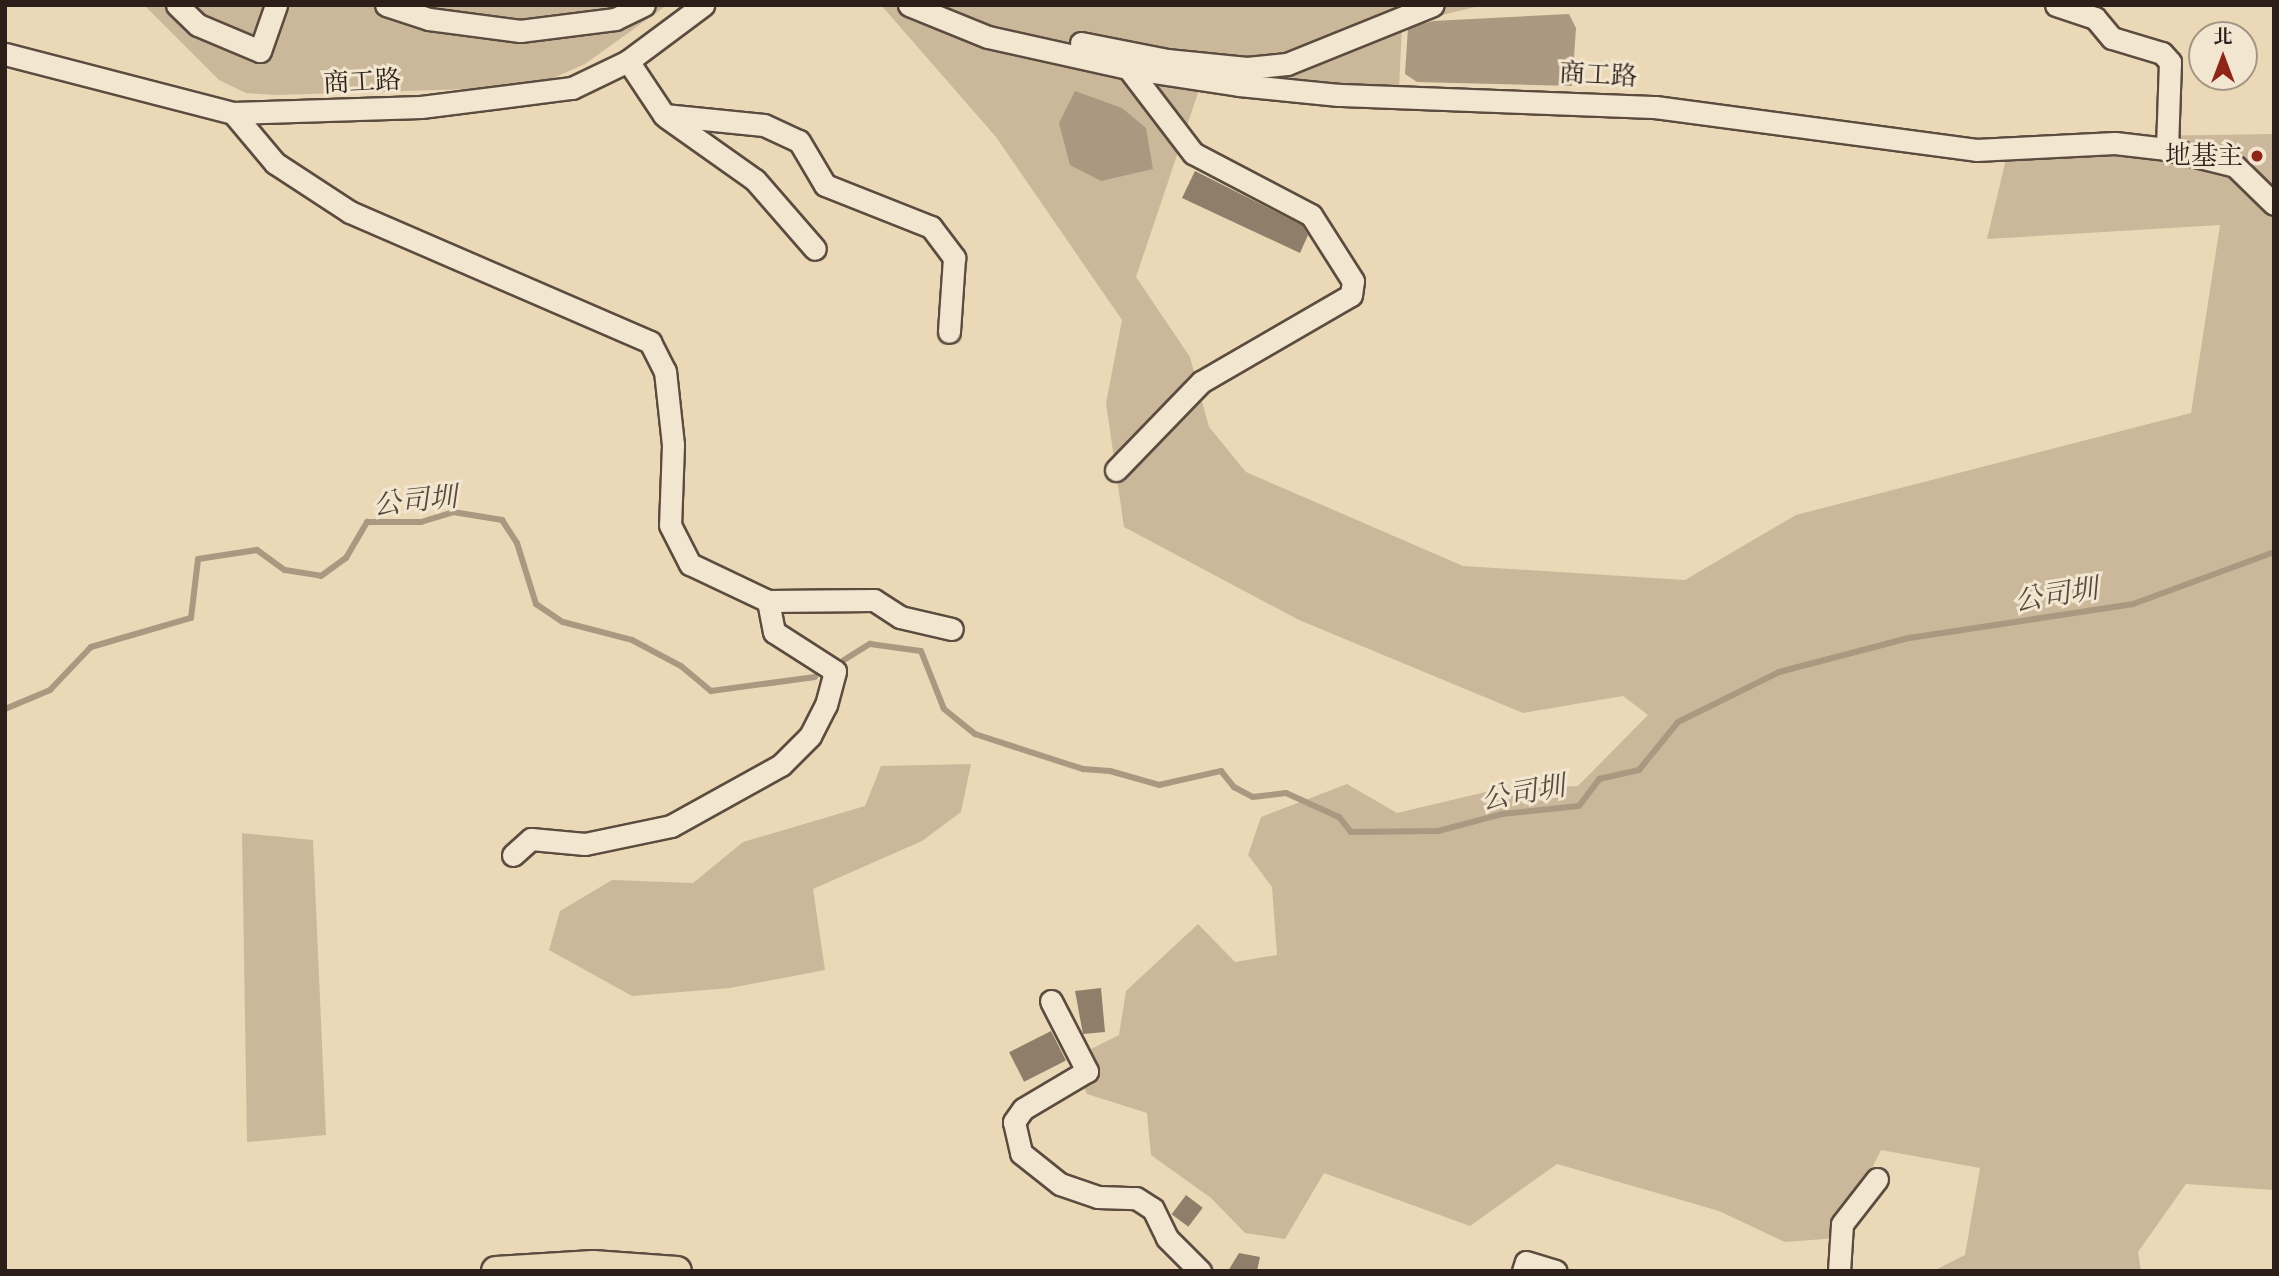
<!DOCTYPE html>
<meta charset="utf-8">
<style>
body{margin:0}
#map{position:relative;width:2279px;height:1276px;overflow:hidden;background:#ebd8b6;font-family:"EB Garamond","Noto Serif TC",serif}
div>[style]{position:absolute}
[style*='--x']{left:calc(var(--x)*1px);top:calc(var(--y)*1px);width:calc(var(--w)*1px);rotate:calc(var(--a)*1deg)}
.green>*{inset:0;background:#cbb89b}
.water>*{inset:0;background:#aa9980}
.stream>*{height:6px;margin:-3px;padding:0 3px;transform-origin:3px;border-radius:3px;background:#aa9980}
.building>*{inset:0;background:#8f7f6a;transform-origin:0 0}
.roads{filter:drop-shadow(2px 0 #5c4c40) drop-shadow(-2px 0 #5c4c40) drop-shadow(0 2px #5c4c40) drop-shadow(0 -2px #5c4c40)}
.minor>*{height:21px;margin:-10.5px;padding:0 10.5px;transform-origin:10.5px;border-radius:10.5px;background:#f2e6d0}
.major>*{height:28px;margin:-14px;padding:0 14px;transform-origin:14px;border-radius:14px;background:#ebd8b6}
.dots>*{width:19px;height:19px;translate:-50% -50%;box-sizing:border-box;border:4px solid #f2e6d0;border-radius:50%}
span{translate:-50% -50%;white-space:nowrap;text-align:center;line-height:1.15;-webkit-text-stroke:6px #f2e6d0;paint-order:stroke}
.street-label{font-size:26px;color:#2c1e18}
.poi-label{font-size:26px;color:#2c1e18}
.right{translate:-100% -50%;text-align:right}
.water-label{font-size:28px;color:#58493c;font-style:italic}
.frame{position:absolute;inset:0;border:7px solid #2c1e18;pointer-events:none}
.north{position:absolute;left:2188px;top:21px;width:70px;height:70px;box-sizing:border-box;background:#f2e6d0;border:2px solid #a39686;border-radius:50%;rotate:0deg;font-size:19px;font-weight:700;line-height:28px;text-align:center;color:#2c1e18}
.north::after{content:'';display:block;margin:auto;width:24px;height:32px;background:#8f2418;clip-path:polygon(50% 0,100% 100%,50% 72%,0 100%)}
</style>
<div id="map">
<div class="green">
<i style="clip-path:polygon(144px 5px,667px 5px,585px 64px,533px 87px,275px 95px,246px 93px,219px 80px)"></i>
<i style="clip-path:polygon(881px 5px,917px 5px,989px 33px,1205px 72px,1136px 277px,1190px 357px,1209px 427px,1246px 472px,1463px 566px,1685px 580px,1796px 515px,2191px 413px,2220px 225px,1987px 239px,2011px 138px,2274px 134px,2274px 1190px,2186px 1184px,2138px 1252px,2141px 1271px,1933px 1271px,1965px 1255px,1980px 1168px,1881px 1150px,1837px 1238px,1785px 1242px,1719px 1211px,1557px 1164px,1470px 1226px,1324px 1173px,1285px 1239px,1245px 1233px,1211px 1198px,1151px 1155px,1147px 1113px,1087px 1094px,1071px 1059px,1119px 1035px,1126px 991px,1198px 924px,1235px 962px,1277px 955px,1272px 887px,1248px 855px,1261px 817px,1347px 784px,1397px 813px,1494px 790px,1578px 786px,1648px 715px,1623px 696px,1523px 713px,1299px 620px,1124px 527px,1106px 403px,1122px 320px,996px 137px)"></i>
<i style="clip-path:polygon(931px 5px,1483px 5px,1402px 25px,1399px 89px,1205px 69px,990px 27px)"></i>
<i style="clip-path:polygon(971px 764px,961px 812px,922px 841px,813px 889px,825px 970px,730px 988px,632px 996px,549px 950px,560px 911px,612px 880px,693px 883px,743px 842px,865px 806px,881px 766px)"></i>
<i style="clip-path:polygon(242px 833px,313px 840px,326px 1135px,247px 1142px)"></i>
</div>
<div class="water">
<i style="clip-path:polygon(1569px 14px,1576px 28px,1572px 86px,1417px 82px,1405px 74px,1408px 28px,1433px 21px)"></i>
<i style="clip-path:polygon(1075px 91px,1122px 108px,1146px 128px,1153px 169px,1101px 181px,1070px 165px,1059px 123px)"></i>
</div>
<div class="stream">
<i style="--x:844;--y:660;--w:31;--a:-32"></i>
<i style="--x:870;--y:644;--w:51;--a:7.8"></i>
<i style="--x:921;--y:651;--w:62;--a:68.4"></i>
<i style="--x:944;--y:709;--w:40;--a:39"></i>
<i style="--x:975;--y:734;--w:114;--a:18"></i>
<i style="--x:1083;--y:769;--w:27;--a:4"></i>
<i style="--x:1110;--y:771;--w:51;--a:15.9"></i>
<i style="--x:1159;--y:785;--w:64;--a:-12.7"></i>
<i style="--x:1221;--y:771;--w:21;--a:51"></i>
<i style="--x:1234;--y:787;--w:21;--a:28"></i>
<i style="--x:1253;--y:797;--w:33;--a:-7"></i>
<i style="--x:1286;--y:793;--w:58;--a:24.4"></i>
<i style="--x:1339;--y:817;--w:19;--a:51"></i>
<i style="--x:1351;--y:832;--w:87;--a:-0.7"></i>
<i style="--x:1438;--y:831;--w:66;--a:-14.9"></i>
<i style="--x:1502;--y:814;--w:77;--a:-5.9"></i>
<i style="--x:1579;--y:806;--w:34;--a:-53"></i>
<i style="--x:1599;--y:779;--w:41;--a:-12.7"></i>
<i style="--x:1639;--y:770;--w:62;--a:-50.9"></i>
<i style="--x:1678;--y:722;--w:113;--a:-26.3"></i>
<i style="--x:1779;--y:672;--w:134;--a:-14.7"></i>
<i style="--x:1909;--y:638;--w:227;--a:-8.6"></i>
<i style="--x:2133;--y:604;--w:150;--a:-20.2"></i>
<i style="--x:5;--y:709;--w:49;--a:-22.9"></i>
<i style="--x:50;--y:690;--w:59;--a:-46.4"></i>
<i style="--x:91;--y:647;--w:104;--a:-16.2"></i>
<i style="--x:191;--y:618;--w:59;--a:-83.2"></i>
<i style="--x:198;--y:559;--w:60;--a:-8.7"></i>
<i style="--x:257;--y:550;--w:34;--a:36"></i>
<i style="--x:285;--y:570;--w:36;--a:9"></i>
<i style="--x:321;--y:576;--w:31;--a:-36"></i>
<i style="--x:346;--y:558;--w:42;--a:-59.7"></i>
<i style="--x:367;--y:522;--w:54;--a:0"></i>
<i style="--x:421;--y:522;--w:34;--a:-17"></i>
<i style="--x:453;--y:512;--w:50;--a:9.3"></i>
<i style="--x:502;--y:520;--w:27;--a:57"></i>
<i style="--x:517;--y:543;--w:64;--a:72.7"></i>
<i style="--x:536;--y:604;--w:32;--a:34"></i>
<i style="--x:563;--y:622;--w:71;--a:14.6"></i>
<i style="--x:632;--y:640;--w:55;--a:28"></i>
<i style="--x:681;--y:666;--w:39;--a:40"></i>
<i style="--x:711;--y:691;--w:105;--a:-7.7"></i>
</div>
<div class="building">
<i style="clip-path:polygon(1195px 171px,1302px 225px,1308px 235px,1300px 253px,1182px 198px)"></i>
<i style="clip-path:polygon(1101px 988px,1105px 1032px,1083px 1034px,1075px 991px)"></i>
<i style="left:1051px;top:1031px;width:33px;height:47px;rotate:63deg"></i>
<i style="left:1186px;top:1195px;width:21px;height:24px;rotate:37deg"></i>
<i style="clip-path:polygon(1239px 1253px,1260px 1257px,1257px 1271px,1228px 1271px)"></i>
</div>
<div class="roads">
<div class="minor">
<i style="--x:177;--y:5;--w:29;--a:44"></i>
<i style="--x:198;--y:25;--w:67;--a:22.8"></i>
<i style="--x:260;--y:51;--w:49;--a:-70.8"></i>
<i style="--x:386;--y:5;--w:45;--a:18"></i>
<i style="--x:429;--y:19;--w:92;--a:7.5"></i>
<i style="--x:520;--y:31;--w:96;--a:-7.2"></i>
<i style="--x:615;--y:19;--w:32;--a:-26"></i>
<i style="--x:909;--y:5;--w:85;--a:22.1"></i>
<i style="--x:988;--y:37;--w:143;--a:12.5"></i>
<i style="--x:1128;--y:68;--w:112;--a:8.7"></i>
<i style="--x:1239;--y:85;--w:100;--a:5.7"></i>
<i style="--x:1339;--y:95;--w:316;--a:2.2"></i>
<i style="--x:1655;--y:107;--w:324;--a:7.6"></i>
<i style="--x:1976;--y:150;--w:139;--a:-2.9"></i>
<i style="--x:2115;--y:143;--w:52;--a:6.6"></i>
<i style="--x:2167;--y:149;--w:70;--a:14"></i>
<i style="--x:2235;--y:166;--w:54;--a:44.3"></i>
<i style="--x:2056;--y:5;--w:41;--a:18.4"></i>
<i style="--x:2095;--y:18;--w:26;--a:50"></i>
<i style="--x:2112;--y:38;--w:52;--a:16.7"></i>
<i style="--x:2162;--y:53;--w:12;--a:48"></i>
<i style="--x:2170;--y:62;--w:87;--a:92"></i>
<i style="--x:1081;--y:43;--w:88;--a:11.2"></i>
<i style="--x:1167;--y:60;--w:80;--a:5.7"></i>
<i style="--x:1247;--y:68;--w:40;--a:-5.7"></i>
<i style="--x:1287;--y:64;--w:157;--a:-22"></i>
<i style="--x:5;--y:54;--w:236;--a:14.5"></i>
<i style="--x:233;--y:113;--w:188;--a:-1.8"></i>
<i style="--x:421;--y:107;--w:152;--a:-7.2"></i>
<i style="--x:572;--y:88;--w:62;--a:-25.7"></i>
<i style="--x:628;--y:61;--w:94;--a:-36.7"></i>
<i style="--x:628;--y:61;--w:65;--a:56.3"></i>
<i style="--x:664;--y:115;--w:100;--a:5.7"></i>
<i style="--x:764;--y:125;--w:38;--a:25"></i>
<i style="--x:799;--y:141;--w:51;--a:59.4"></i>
<i style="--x:825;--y:185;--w:114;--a:21.6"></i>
<i style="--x:931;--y:227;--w:39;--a:53"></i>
<i style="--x:954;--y:258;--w:74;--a:93.9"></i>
<i style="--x:233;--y:113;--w:65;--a:50"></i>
<i style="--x:275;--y:163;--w:90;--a:33.2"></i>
<i style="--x:350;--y:212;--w:327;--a:23.4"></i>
<i style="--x:650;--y:342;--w:33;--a:63"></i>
<i style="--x:665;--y:371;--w:74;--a:83.8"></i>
<i style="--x:673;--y:445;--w:80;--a:92.1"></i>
<i style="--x:670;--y:525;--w:44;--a:62.9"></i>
<i style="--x:690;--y:564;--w:86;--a:25.4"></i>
<i style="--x:768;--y:601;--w:106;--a:-0.5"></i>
<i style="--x:874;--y:600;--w:31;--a:33"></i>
<i style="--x:900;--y:617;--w:53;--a:13"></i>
<i style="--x:666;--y:117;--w:109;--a:35.3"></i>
<i style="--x:755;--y:180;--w:91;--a:49"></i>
<i style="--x:1116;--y:470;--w:122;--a:-46"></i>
<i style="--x:1201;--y:382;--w:173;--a:-30.1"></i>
<i style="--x:1351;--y:295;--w:14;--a:-82"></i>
<i style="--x:1353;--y:281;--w:78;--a:-122.5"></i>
<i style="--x:1311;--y:215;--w:133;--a:-152.3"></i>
<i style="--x:1193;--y:153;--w:107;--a:-127.4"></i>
<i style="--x:513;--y:855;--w:24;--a:-42"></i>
<i style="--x:531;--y:839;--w:54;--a:5.3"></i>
<i style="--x:585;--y:844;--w:88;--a:-11.8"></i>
<i style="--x:671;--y:826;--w:126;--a:-29"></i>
<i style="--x:781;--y:765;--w:41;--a:-45"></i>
<i style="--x:810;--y:736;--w:35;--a:-63"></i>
<i style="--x:826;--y:705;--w:35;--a:-75"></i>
<i style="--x:835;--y:671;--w:72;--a:-147.4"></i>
<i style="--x:774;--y:632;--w:32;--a:-101"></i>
<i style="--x:1051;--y:1001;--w:79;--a:62.8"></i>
<i style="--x:1087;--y:1071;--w:74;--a:149.3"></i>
<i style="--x:1023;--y:1109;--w:16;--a:125"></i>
<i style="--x:1014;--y:1122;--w:32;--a:77"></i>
<i style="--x:1021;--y:1153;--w:50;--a:38.5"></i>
<i style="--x:1060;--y:1184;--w:40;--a:18.9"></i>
<i style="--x:1098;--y:1197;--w:38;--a:2"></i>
<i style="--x:1136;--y:1198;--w:20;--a:33"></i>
<i style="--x:1153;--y:1209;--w:32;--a:64"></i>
<i style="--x:1167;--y:1238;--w:47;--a:45"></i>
<i style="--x:1523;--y:1271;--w:9;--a:-72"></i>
<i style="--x:1526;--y:1262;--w:31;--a:17"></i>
<i style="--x:1839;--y:1271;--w:47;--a:-86.3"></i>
<i style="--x:1842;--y:1224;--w:57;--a:-52.1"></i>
</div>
<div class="major">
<i style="--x:496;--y:1271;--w:97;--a:-3.5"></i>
<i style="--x:593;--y:1265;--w:84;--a:4.1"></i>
</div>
</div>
<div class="dots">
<i style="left:2257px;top:156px;background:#8f2418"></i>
</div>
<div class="street-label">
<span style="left:1598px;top:75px;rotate:3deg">商工路</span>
<span style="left:362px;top:82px;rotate:-3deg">商工路</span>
</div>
<div class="poi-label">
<span class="right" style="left:2243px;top:156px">地基主</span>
</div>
<div class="water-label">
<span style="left:415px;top:500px;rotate:-6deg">公司圳</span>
<span style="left:2056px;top:594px;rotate:-9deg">公司圳</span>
<span style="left:1523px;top:792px;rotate:-10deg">公司圳</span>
</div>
<div class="frame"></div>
<div class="north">北</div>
</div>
